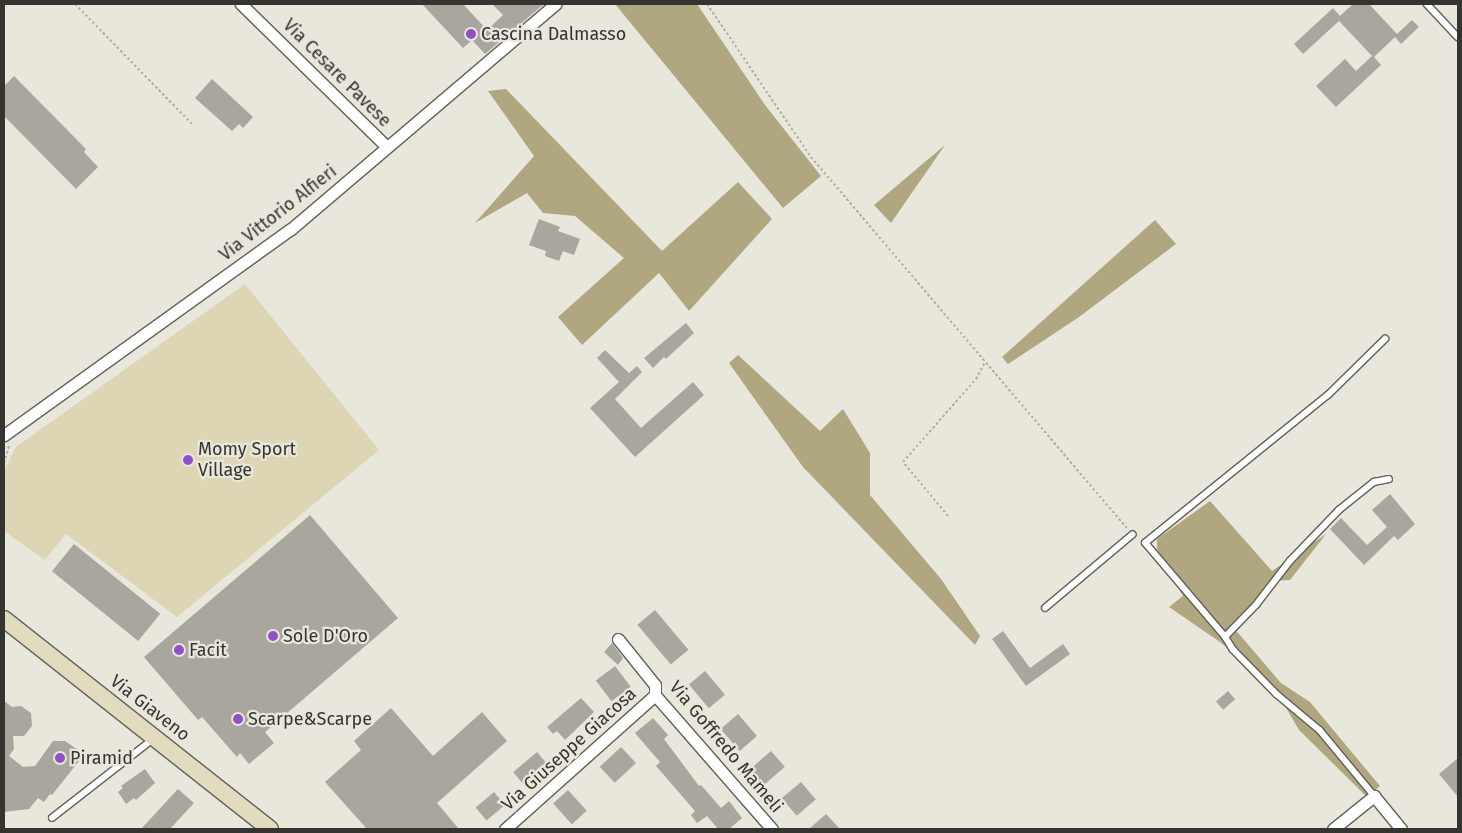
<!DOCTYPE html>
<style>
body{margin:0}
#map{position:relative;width:1462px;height:833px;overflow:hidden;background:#e9e6dc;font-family:"Fira Sans",sans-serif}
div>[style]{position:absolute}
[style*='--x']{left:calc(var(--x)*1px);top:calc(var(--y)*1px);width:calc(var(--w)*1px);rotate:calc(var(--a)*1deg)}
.green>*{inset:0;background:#ddd5b4}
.forest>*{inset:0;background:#b0a680}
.building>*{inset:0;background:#a9a79d;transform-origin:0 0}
.path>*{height:2px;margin-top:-1px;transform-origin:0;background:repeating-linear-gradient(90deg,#b1aea6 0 2.5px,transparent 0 5px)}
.roads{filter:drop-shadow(1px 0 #626058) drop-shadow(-1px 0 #626058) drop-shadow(0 1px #626058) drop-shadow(0 -1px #626058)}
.lane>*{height:5.5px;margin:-2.75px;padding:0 2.75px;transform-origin:2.75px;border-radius:2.75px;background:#fff}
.street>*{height:11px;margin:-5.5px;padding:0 5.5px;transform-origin:5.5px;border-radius:5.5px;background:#fff}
.secondary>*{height:16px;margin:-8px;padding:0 8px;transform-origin:8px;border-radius:8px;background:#e2dbbd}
.dots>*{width:14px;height:14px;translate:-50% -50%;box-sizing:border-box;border:2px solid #e9e6dc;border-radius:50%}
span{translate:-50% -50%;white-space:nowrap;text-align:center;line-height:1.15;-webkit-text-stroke:4.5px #e9e6dc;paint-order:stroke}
.poi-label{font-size:18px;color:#353430}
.left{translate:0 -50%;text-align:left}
.street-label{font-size:18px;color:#353430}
.frame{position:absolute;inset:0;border:5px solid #353430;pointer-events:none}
</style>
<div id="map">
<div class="green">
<i style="clip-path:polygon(245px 284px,379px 450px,177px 617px,66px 534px,45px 560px,4px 531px,4px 471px,16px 447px)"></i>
</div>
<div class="forest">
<i style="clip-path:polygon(615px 4px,697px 4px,765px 105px,821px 176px,783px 208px)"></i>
<i style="clip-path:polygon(506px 89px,662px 251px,738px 182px,772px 219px,689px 311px,659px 273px,582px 345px,558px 317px,624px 258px,575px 216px,543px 213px,527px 193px,475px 223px,534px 156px,488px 91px)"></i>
<i style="clip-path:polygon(945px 145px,891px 223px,874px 205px)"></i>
<i style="clip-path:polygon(1155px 220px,1176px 244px,1079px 317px,1008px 364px,1002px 357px)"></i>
<i style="clip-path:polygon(738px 355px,820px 431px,843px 409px,870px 453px,870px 495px,941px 579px,980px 636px,975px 645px,803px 467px,729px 363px)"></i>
<i style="clip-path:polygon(1210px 501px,1272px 571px,1326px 534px,1290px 580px,1271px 581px,1233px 627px,1281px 683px,1310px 702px,1380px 786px,1367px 797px,1299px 730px,1272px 684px,1220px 642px,1169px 607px,1183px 596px,1157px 549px,1157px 539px)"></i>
</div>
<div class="building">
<i style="clip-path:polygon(422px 4px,463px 4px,487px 30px,503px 15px,492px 4px,544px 4px,485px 54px,472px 40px,463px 48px)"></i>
<i style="clip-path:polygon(1353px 4px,1369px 4px,1397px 34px,1412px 20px,1419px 27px,1401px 44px,1395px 37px,1374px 57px,1381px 65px,1336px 107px,1316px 86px,1345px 59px,1356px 71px,1372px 56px,1339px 21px,1303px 54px,1294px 44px,1333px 8px,1340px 16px)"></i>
<i style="clip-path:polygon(14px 76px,86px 149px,84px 152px,98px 167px,76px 189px,4px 116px,4px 86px)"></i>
<i style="clip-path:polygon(212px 79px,253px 117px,243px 128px,239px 124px,232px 131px,195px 98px)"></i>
<i style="clip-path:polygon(539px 219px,560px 227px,558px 231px,580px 239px,574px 255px,563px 251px,559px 261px,545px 256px,546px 251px,529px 245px)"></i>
<i style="clip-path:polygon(686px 323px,694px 333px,666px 359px,664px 357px,653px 368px,644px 358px)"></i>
<i style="clip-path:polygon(605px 350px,629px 373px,637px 366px,642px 372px,615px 399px,641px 428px,693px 382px,704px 395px,635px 457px,590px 408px,619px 382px,597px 358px)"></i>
<i style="clip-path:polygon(1390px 494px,1415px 524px,1398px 540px,1394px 536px,1364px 565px,1330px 529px,1341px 518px,1367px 545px,1387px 527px,1372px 510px)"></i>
<i style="clip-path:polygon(310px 515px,398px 618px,265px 732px,274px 743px,249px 764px,240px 753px,237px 757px,202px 717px,198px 720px,144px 657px)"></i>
<i style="left:74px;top:544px;width:111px;height:35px;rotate:39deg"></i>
<i style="left:655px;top:610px;width:52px;height:23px;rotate:50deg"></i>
<i style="clip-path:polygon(1003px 631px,1030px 668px,1063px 644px,1070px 654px,1026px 686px,992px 639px)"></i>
<i style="clip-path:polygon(612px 643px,623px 658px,618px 665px,604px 652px)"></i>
<i style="left:615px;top:666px;width:26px;height:24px;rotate:53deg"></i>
<i style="left:705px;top:671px;width:31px;height:21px;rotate:50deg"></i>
<i style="left:1228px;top:691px;width:11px;height:16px;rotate:49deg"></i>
<i style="clip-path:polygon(581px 698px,594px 712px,565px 740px,557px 731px,553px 734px,547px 727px)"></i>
<i style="clip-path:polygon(4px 701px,12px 707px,21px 706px,31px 713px,32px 726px,24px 736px,13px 736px,14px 749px,9px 756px,23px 767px,35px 766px,53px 741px,65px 741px,78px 750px,79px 761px,52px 795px,50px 794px,44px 802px,38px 798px,29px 809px,4px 812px)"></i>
<i style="clip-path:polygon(391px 708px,433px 756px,482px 712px,507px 741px,437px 803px,459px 829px,367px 829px,325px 782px,361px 750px,354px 741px)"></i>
<i style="left:738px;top:714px;width:29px;height:23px;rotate:49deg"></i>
<i style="clip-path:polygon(653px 718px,668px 735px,664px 739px,699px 786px,701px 785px,721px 808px,729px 801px,742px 818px,729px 829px,718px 829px,707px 816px,697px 823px,691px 815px,695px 811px,656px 766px,660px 762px,635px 733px)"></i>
<i style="left:621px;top:747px;width:22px;height:29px;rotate:47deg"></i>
<i style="left:771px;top:751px;width:21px;height:30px;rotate:49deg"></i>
<i style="left:537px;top:752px;width:16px;height:31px;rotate:50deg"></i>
<i style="clip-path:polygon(1458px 758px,1458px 797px,1439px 774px)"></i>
<i style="clip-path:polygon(145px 769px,155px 783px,136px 800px,134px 798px,126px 804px,118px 792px,123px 788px,121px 786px)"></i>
<i style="left:801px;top:782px;width:23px;height:25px;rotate:50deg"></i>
<i style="clip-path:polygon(178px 789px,194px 803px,170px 829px,141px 829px)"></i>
<i style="left:568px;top:790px;width:28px;height:20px;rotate:48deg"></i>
<i style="left:494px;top:792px;width:17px;height:24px;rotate:50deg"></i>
<i style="clip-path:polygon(826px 814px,840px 829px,809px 829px)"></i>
</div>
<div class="path">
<i style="--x:75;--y:4;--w:168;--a:45.7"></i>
<i style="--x:707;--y:4;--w:185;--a:55.8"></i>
<i style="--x:811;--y:157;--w:487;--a:49.6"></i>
<i style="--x:4;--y:463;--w:18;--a:-74"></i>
<i style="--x:948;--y:516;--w:70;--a:-129.8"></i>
<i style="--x:903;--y:462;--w:111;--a:-48.7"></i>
<i style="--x:976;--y:379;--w:19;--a:-62"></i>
</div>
<div class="roads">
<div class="lane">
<i style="--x:1427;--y:4;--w:45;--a:46.8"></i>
<i style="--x:1045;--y:608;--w:114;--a:-40"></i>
<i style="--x:1225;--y:637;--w:45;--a:-45.9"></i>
<i style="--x:1256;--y:605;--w:56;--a:-52.3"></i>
<i style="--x:1290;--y:561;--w:71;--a:-46.1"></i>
<i style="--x:1339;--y:510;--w:45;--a:-38.7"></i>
<i style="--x:1374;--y:482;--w:15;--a:-11"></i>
<i style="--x:1374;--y:796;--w:85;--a:-129.7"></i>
<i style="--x:1320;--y:731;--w:56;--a:-140.1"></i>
<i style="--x:1277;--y:695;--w:63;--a:-134.4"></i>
<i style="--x:1233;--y:650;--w:15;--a:-122"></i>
<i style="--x:1225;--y:637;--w:123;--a:-130.4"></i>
<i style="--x:1145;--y:543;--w:235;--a:-39"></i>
<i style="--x:1328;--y:395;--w:80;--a:-44.5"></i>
<i style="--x:52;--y:818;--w:128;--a:-38"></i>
</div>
<div class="street">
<i style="--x:241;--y:4;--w:204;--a:44.4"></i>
<i style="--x:4;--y:435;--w:353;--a:-35.7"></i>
<i style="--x:291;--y:229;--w:347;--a:-40.4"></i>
<i style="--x:618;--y:639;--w:59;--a:51.2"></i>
<i style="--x:655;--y:685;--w:10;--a:90"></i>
<i style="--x:655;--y:695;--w:178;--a:48.9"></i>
<i style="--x:505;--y:829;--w:201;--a:-41.8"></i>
<i style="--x:1333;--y:829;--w:53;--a:-38.8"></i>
<i style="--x:1374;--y:796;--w:43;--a:50.7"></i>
</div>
<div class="secondary">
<i style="--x:4;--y:619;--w:339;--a:38.3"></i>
</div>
</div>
<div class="dots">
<i style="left:471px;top:34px;background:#9051c7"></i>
<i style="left:188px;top:460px;background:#9051c7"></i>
<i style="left:273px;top:636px;background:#9051c7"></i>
<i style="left:179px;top:650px;background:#9051c7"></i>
<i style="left:238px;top:719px;background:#9051c7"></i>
<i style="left:60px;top:758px;background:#9051c7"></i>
</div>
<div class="poi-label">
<span class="left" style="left:481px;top:34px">Cascina Dalmasso</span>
<span class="left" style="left:198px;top:460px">Momy Sport<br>Village</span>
<span class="left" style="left:283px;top:636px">Sole D'Oro</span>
<span class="left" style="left:189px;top:650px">Facit</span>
<span class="left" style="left:248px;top:719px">Scarpe&amp;Scarpe</span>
<span class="left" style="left:70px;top:758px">Piramid</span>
</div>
<div class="street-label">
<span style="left:337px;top:73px;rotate:45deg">Via Cesare Pavese</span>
<span style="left:278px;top:213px;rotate:-38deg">Via Vittorio Alfieri</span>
<span style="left:150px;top:708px;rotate:38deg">Via Giaveno</span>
<span style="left:726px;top:747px;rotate:50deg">Via Goffredo Mameli</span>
<span style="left:569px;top:749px;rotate:-42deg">Via Giuseppe Giacosa</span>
</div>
<div class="frame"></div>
</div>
